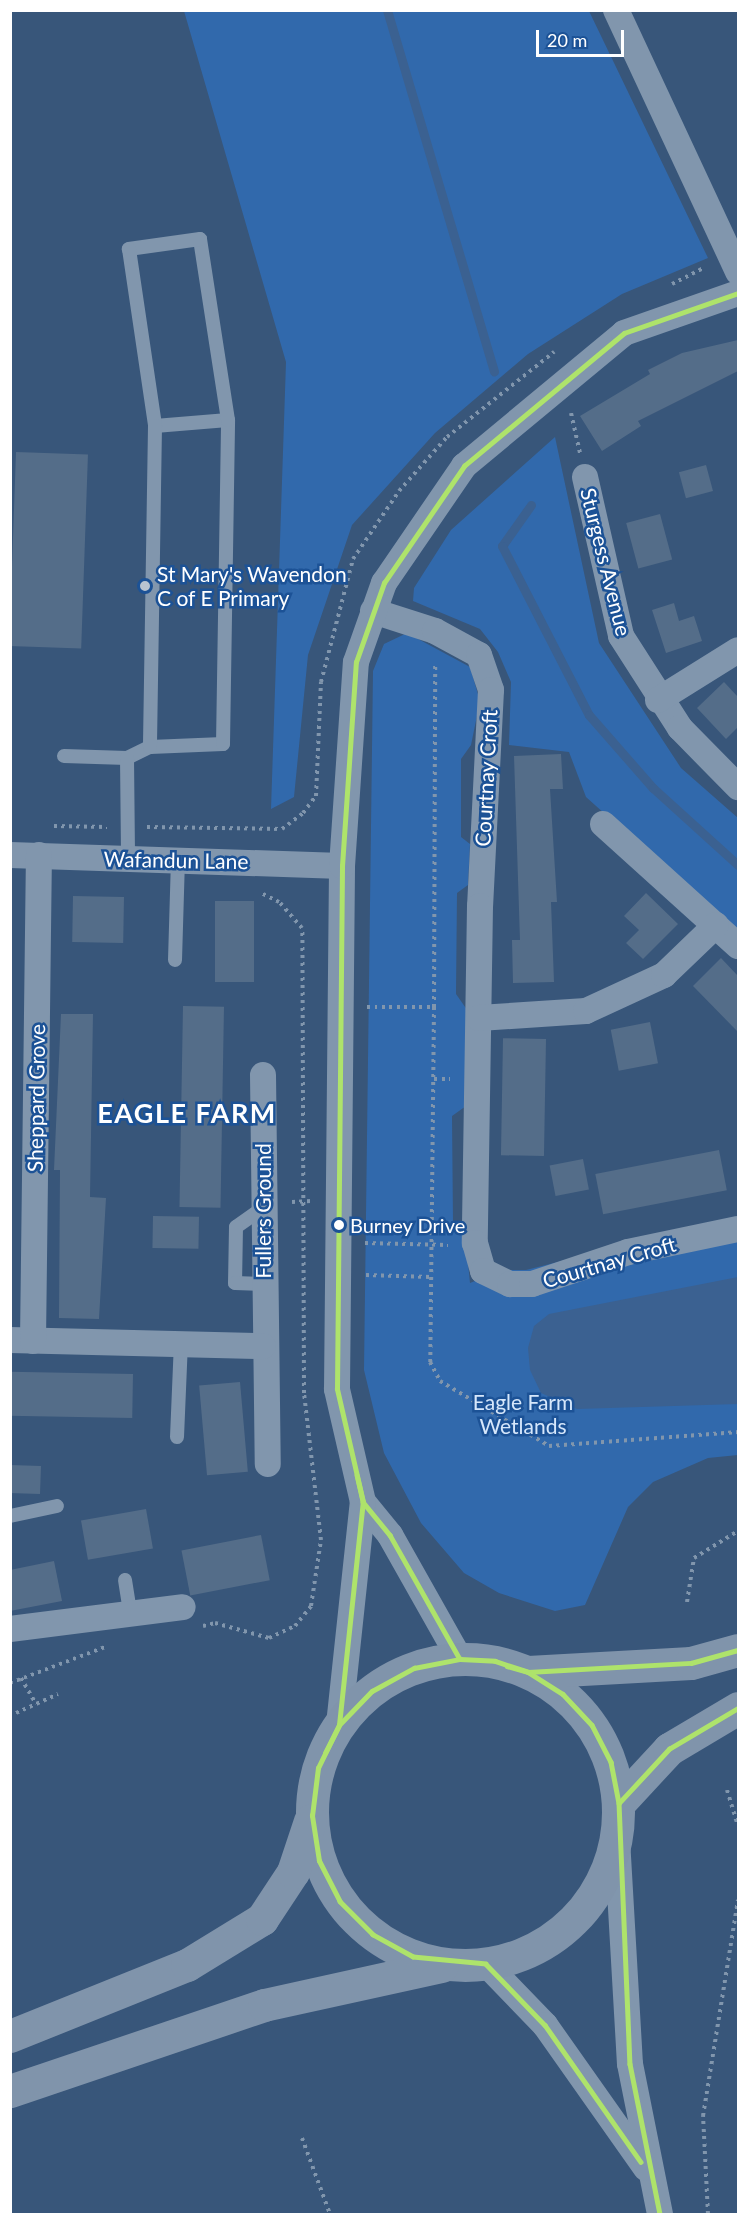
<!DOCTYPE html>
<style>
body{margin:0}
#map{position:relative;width:749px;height:2225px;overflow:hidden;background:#38567a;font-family:Lato,sans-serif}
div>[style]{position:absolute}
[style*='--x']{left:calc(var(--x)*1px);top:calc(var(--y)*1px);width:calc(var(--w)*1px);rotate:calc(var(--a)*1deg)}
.green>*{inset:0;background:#3169ac}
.water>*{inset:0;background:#3b6191}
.stream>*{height:9px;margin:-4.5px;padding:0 4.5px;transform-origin:4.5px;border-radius:4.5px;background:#3b6191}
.building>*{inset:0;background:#546d89;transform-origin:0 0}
.path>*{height:4px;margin-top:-2px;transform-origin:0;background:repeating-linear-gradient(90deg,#8196ad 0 3px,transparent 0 7.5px)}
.lane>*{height:14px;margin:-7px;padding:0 7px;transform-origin:7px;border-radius:7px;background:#8196ad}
.street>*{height:26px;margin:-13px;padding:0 13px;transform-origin:13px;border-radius:13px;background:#8196ad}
.highway>*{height:33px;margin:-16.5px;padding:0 16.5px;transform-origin:16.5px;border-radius:16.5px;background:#8094ab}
.highway>.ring{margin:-16.5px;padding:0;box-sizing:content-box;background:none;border:33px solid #8094ab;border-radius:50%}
.bus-1>*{height:4.5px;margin:-2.25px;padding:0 2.25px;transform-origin:2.25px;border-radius:2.25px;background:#aee36b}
.dots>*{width:16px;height:16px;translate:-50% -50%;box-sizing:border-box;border:3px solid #1c5296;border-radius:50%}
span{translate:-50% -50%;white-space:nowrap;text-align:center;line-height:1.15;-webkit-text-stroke:5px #1c5296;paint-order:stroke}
.bus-label{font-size:20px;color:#fff}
.left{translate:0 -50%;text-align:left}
.street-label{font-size:21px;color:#fff}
.poi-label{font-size:21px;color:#fff}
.park-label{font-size:21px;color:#d6e7fb}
.district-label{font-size:27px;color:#fff;font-weight:700;letter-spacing:1.5px}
.frame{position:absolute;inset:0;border:12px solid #fff;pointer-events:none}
.scale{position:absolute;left:536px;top:30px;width:88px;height:27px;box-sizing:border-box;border:3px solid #fff;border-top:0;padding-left:8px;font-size:18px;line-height:21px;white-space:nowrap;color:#fff;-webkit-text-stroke:4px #1c5296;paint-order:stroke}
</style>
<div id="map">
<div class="green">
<i style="clip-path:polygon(184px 11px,589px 11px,708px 258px,622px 294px,528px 354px,435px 433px,352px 525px,308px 655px,294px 797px,271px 809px,286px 362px)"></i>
<i style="clip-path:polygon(555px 437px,599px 643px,681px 768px,738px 818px,738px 933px,586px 797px,569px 752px,509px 745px,511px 682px,498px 652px,480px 629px,413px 601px,414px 588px,451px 530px)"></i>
<i style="clip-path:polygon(407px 633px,470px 667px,480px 701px,471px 745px,461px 759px,461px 837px,470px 844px,468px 885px,457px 893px,456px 994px,470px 1014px,466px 1106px,452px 1116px,453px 1223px,465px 1233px,470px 1283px,503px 1270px,526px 1270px,738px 1217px,738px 1455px,708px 1458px,653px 1482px,628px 1507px,585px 1605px,555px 1611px,499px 1593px,464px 1573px,421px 1523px,384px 1453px,364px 1370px,373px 671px,384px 644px)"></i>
</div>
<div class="water">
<i style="clip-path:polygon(738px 1277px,738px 1404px,577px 1409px,541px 1393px,530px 1370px,528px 1348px,534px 1326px,549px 1314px)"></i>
</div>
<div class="stream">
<i style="--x:387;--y:10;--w:377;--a:73.5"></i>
<i style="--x:531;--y:505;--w:50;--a:125.3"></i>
<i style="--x:502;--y:546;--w:190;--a:62.8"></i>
<i style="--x:589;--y:715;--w:97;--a:48.8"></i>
<i style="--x:653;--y:788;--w:115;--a:42.2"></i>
</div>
<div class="building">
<i style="clip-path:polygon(738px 340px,738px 371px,638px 421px,641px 426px,602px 451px,580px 416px,650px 374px,648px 370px,682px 353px)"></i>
<i style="left:16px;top:452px;width:72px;height:194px;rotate:2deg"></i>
<i style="left:706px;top:465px;width:27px;height:28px;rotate:75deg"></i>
<i style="left:660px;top:514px;width:47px;height:35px;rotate:75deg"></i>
<i style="clip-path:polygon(674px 603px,679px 621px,694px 616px,702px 641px,666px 653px,652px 610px)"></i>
<i style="clip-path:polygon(724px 682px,738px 697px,738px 727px,726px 739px,697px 708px)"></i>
<i style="clip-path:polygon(561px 754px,563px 789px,550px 789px,557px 902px,551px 902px,554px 982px,513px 983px,512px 940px,520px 940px,514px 756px)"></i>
<i style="clip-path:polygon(646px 893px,678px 924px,643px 959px,626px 943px,639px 930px,624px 916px)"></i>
<i style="left:73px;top:896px;width:51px;height:46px;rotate:1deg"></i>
<i style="left:215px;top:901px;width:39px;height:81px"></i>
<i style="clip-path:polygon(721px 958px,738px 976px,738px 1032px,693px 986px)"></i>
<i style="left:183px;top:1006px;width:41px;height:201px;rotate:1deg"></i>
<i style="clip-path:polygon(61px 1014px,93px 1014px,90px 1197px,106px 1198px,99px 1319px,59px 1318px,60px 1170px,54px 1170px)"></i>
<i style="left:650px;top:1022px;width:42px;height:40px;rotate:79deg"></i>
<i style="left:546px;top:1039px;width:117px;height:43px;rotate:91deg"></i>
<i style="left:719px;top:1150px;width:41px;height:126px;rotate:79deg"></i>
<i style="left:583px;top:1159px;width:31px;height:34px;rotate:79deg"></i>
<i style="left:153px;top:1216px;width:46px;height:32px;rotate:1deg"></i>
<i style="left:133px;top:1374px;width:44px;height:123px;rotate:91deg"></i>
<i style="left:240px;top:1382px;width:90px;height:41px;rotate:85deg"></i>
<i style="left:10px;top:1465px;width:31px;height:28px;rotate:2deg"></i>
<i style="left:146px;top:1509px;width:40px;height:66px;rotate:80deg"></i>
<i style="left:261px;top:1535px;width:46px;height:81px;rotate:79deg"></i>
<i style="clip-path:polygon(54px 1561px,62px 1601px,10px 1611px,10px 1570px)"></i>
</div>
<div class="path">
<i style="--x:672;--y:284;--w:37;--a:-27"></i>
<i style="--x:571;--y:413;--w:41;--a:77.3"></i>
<i style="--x:54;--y:826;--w:53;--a:1.1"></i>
<i style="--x:147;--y:827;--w:135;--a:0.8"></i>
<i style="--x:282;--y:829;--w:26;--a:-37"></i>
<i style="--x:303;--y:813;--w:21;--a:-53"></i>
<i style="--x:316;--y:796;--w:114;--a:-87.5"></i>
<i style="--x:321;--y:682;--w:127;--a:-75.4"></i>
<i style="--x:353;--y:559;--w:82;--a:-55.9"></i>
<i style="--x:399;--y:491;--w:72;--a:-48.4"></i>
<i style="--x:447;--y:437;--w:137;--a:-38.5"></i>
<i style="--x:367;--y:1007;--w:67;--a:0"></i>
<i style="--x:434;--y:1007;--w:355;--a:90.6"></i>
<i style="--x:430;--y:1362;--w:21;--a:62"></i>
<i style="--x:440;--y:1381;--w:127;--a:30.8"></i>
<i style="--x:549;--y:1446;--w:190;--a:-4.2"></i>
<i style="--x:434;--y:1007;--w:344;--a:-89.8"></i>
<i style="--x:434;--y:1079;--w:16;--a:0"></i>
<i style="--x:292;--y:1202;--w:19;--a:-3"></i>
<i style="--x:365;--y:1243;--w:83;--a:1.4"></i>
<i style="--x:366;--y:1275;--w:65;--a:1.8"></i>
<i style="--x:687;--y:1602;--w:45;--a:-81"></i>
<i style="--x:694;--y:1558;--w:52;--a:-31.5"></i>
<i style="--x:203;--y:1626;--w:12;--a:-14"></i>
<i style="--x:215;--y:1623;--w:56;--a:15.5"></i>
<i style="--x:269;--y:1638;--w:29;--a:-25"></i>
<i style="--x:295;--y:1626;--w:26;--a:-51"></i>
<i style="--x:311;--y:1606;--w:67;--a:-81.4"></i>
<i style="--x:321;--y:1540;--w:148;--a:-96.6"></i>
<i style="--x:304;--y:1393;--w:465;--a:-90.2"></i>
<i style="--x:302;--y:928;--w:35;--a:-131"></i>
<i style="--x:279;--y:902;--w:20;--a:-153"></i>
<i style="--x:21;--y:1678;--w:30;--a:60"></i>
<i style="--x:10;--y:1683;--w:102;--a:-20.8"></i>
<i style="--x:16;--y:1713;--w:46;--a:-24.3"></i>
<i style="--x:727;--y:1790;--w:37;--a:73"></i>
<i style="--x:302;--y:2138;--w:81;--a:69.8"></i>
<i style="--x:708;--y:2214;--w:98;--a:-92.9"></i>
<i style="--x:703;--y:2116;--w:219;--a:-80.8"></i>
</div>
<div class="lane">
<i style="--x:155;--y:426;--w:73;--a:-4.7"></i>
<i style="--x:64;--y:756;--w:63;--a:1.8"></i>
<i style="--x:127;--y:758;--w:25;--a:-26"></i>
<i style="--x:150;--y:747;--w:73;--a:-2.4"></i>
<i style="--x:223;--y:744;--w:324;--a:-89.1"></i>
<i style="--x:228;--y:420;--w:183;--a:-98.8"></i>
<i style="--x:200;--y:239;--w:72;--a:172"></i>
<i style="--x:129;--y:249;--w:179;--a:81.6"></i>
<i style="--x:155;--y:426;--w:321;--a:90.9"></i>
<i style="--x:127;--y:758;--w:102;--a:89.4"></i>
<i style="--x:175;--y:960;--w:99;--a:-88.3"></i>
<i style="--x:263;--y:1208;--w:33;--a:145"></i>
<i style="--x:236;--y:1227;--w:56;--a:91"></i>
<i style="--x:235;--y:1283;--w:28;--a:2"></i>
<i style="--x:177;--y:1437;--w:97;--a:-87.6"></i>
<i style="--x:10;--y:1516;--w:48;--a:-12"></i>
<i style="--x:125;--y:1580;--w:32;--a:81"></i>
</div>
<div class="street">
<i style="--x:616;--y:10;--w:289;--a:65"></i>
<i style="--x:585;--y:477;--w:163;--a:77.2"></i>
<i style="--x:621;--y:636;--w:109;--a:57.3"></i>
<i style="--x:680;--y:728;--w:83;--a:45.5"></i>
<i style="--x:373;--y:611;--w:65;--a:17.9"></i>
<i style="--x:435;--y:631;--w:50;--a:28.6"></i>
<i style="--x:479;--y:655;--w:37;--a:71"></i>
<i style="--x:491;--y:690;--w:216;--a:92.9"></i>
<i style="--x:480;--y:906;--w:337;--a:90.9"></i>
<i style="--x:475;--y:1243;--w:29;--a:74"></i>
<i style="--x:483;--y:1271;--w:30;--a:26"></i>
<i style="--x:510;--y:1284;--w:22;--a:0"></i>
<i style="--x:532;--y:1284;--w:101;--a:-18.4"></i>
<i style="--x:628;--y:1252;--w:112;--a:-11.8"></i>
<i style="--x:658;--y:700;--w:94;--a:-32"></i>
<i style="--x:603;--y:824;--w:182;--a:42.1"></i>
<i style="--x:10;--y:855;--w:332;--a:1.9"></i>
<i style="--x:479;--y:1018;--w:107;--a:-3.7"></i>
<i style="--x:586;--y:1011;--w:86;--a:-24.8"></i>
<i style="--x:664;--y:975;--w:72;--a:-43.9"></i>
<i style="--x:263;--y:1075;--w:389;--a:89.3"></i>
<i style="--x:10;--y:1340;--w:253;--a:1.4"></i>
<i style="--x:33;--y:1341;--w:486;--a:-89.3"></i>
<i style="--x:363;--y:1502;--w:43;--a:50.7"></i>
<i style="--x:390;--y:1535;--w:142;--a:60.6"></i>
<i style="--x:10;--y:1629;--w:174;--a:-7.2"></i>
<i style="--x:339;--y:1725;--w:224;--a:-83.9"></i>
<i style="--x:363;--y:1502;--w:116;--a:-103"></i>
<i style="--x:337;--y:1389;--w:523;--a:-89.45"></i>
<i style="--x:342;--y:866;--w:204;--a:-86.1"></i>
<i style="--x:356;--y:662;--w:84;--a:-70.5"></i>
<i style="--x:384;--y:583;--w:142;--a:-55.6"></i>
<i style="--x:464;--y:466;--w:208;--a:-39.7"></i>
<i style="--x:624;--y:333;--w:121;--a:-19.3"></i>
<i style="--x:617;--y:1839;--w:225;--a:86.7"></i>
<i style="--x:630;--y:2064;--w:153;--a:78.7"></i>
<i style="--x:486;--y:1964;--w:85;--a:46"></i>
<i style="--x:545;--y:2025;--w:175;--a:54.8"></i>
</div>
<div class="highway">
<i class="ring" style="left:312px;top:1659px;width:273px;height:273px"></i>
<i style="--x:528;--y:1672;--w:163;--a:-3.2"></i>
<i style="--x:691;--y:1663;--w:49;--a:-15.5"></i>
<i style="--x:619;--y:1803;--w:74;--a:-47.2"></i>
<i style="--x:669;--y:1749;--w:80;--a:-30.7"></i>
<i style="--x:10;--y:2036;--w:191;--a:-21.9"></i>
<i style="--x:187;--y:1965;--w:88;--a:-31.5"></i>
<i style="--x:262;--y:1919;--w:56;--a:-56.6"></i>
<i style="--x:293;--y:1872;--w:54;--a:-71.6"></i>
<i style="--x:10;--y:2091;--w:268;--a:-18.7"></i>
<i style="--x:264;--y:2005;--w:182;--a:-12.4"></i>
</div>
<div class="bus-1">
<i style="--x:357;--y:1475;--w:28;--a:77"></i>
<i style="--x:363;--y:1502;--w:43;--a:50.7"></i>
<i style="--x:390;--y:1535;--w:142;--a:60.6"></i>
<i style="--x:507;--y:1666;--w:22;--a:16"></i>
<i style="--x:528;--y:1672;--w:163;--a:-3.2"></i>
<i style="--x:691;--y:1663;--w:49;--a:-15.5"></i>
<i style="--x:325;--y:1753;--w:31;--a:-63"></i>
<i style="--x:339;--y:1725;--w:47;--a:-45.9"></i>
<i style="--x:372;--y:1691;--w:48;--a:-28.7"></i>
<i style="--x:414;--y:1668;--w:47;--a:-11.1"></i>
<i style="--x:460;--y:1659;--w:35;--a:3"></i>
<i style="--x:495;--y:1661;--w:35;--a:18"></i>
<i style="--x:528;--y:1672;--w:41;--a:32.2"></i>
<i style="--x:563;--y:1694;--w:42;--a:46.9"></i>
<i style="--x:592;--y:1725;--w:42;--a:62.8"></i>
<i style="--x:611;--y:1762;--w:42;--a:79"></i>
<i style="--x:619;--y:1803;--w:261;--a:87.6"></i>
<i style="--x:630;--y:2064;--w:153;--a:78.7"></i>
<i style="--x:619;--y:1803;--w:74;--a:-47.2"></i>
<i style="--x:669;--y:1749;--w:80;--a:-30.7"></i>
<i style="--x:486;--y:1964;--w:73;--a:-174.5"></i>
<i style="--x:413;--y:1957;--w:46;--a:-151.2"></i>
<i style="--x:373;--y:1935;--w:47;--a:-135"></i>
<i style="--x:340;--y:1902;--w:46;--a:-117.1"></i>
<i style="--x:319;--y:1861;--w:46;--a:-98.8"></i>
<i style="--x:312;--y:1816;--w:48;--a:-82.9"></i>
<i style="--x:318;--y:1768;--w:48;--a:-64"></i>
<i style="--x:339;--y:1725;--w:224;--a:-83.9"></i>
<i style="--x:363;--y:1502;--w:116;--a:-103"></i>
<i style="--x:337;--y:1389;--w:523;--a:-89.45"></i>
<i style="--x:342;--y:866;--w:204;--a:-86.1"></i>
<i style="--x:356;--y:662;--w:84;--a:-70.5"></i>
<i style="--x:384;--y:583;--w:142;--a:-55.6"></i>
<i style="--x:464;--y:466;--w:208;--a:-39.7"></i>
<i style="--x:624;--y:333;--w:121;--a:-19.3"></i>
<i style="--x:486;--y:1964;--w:85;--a:46"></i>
<i style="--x:545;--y:2025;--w:167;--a:55"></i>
</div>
<div class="dots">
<i style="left:145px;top:586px;background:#b9c4d0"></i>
<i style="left:339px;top:1225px;background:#fff"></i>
</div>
<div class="bus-label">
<span class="left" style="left:350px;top:1225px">Burney Drive</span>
</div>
<div class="street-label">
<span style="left:606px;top:562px;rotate:76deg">Sturgess Avenue</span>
<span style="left:486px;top:778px;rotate:-87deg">Courtnay Croft</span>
<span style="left:176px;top:860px;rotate:1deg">Wafandun Lane</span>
<span style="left:36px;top:1098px;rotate:-89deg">Sheppard Grove</span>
<span style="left:263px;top:1211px;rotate:-90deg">Fullers Ground</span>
<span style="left:609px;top:1262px;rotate:-16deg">Courtnay Croft</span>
</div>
<div class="poi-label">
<span class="left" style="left:157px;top:586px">St Mary's Wavendon<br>C of E Primary</span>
</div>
<div class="park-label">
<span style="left:523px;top:1414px">Eagle Farm<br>Wetlands</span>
</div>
<div class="district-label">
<span style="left:187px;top:1113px">EAGLE FARM</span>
</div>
<div class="frame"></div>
<div class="scale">20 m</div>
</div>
